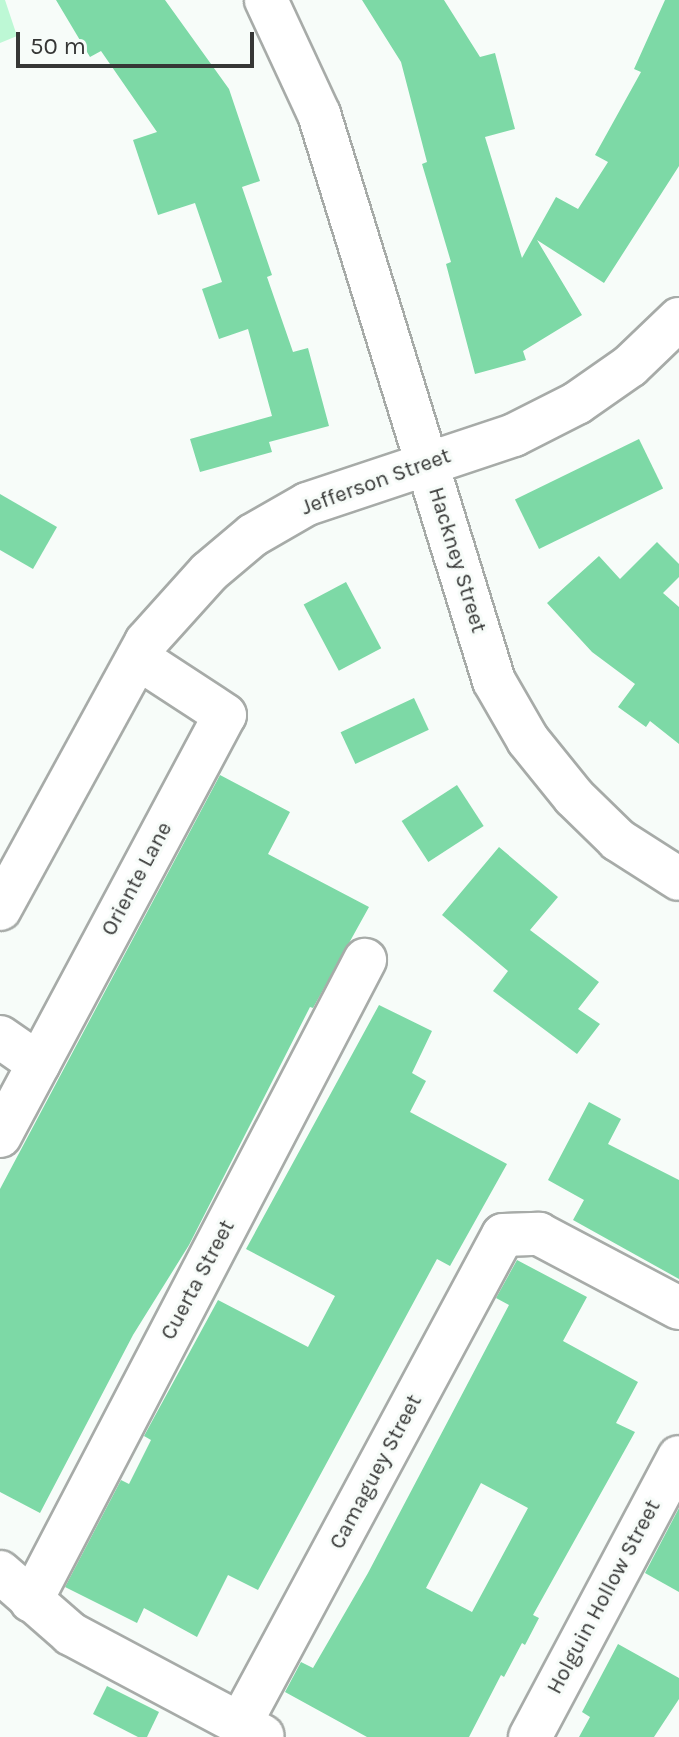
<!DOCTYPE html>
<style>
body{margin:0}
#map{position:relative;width:679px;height:1737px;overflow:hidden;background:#f7fcf9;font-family:Karla,sans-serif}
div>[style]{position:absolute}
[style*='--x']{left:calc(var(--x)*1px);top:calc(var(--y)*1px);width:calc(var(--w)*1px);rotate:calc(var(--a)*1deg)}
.green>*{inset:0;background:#bdf8d5}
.building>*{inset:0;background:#7dd9a6;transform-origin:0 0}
.roads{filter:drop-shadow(2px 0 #a7aba8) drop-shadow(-2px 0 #a7aba8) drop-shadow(0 2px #a7aba8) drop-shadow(0 -2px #a7aba8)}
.minor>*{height:42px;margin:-21px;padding:0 21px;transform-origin:21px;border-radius:21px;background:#fff}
span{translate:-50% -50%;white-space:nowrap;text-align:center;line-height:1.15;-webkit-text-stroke:6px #f7fcf9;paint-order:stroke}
.street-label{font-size:22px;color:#363736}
.scale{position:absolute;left:16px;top:32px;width:238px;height:36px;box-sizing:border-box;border:4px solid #363736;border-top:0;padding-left:10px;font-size:24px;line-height:28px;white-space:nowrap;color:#363736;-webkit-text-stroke:6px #f7fcf9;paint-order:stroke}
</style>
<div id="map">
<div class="green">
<i style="clip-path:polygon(0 0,5px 0,17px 36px,0 43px)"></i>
</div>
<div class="building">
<i style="clip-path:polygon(56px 0,165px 0,229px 89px,260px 181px,242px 187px,272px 275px,267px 277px,293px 352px,308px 348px,329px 426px,269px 442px,272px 452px,200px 472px,190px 439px,272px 416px,248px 329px,219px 339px,202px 289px,222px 282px,195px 203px,158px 215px,133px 140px,157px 132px,101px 51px,90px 57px)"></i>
<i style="clip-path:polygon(362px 0,444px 0,480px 57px,495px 53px,515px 129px,485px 137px,522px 258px,556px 197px,578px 209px,608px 162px,595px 155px,641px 72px,634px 69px,665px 0,679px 0,679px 166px,604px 283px,537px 240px,582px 315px,523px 351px,526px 360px,475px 374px,446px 264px,451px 262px,422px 164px,427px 162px,401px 62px)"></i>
<i style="left:639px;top:439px;width:55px;height:138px;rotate:64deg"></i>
<i style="clip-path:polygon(0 494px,57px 527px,33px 569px,0 550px)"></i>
<i style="clip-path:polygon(657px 542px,679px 564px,679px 577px,663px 593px,679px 607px,679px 744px,650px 721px,646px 727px,618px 707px,635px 684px,592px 652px,547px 603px,599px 556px,620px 579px)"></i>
<i style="left:346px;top:582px;width:75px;height:48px;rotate:62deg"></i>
<i style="left:414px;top:698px;width:35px;height:81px;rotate:65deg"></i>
<i style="clip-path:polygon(220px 775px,290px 812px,268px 854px,369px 907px,313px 1008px,310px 1007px,189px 1245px,133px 1335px,40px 1513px,0 1492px,0 1189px)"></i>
<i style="left:457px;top:785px;width:49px;height:66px;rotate:57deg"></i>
<i style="clip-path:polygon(499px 847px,558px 897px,530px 930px,599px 982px,578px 1009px,600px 1024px,577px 1054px,493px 991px,508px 971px,442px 915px)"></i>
<i style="clip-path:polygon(379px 1005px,432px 1031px,412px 1073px,426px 1081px,410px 1112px,507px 1164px,450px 1266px,437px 1259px,258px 1590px,228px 1575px,197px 1637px,144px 1608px,137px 1623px,65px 1587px,121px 1480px,129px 1484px,151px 1440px,144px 1436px,218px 1300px,308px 1347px,335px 1296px,246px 1249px)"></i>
<i style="clip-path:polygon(589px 1102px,621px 1119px,608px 1144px,679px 1180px,679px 1279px,573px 1220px,584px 1200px,548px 1180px)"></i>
<i style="clip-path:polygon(evenodd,517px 1260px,587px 1297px,563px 1341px,638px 1382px,616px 1423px,635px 1432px,533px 1615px,539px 1618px,525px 1645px,522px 1643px,504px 1677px,501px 1675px,469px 1737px,367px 1737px,285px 1692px,301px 1662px,313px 1668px,368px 1573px,509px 1305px,496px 1298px,517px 1260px,481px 1483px,528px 1508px,472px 1612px,426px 1588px,481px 1483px)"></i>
<i style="clip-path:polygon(679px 1508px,679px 1592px,645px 1573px)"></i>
<i style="clip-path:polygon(618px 1644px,679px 1678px,679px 1699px,654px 1737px,579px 1737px,590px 1717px,582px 1712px)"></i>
<i style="clip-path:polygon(107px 1686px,159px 1712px,147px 1737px,138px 1737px,93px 1714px)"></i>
</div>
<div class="roads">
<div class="minor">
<i style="--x:266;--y:0;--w:126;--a:65.1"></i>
<i style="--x:319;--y:114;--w:593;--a:72.85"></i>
<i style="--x:494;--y:681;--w:68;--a:60"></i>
<i style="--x:528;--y:740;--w:73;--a:51.1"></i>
<i style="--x:574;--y:797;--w:62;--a:44.3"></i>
<i style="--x:618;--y:840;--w:72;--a:32.6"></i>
<i style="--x:0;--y:909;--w:304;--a:-61.3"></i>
<i style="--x:146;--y:642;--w:94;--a:-48"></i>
<i style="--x:209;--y:572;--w:57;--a:-40.1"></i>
<i style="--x:253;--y:535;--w:62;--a:-29.9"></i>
<i style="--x:307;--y:504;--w:218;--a:-18.4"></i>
<i style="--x:514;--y:435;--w:71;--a:-26.9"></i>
<i style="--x:577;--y:403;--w:65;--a:-34.9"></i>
<i style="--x:630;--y:366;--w:68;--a:-43.8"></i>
<i style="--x:0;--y:1037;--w:47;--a:34.7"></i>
<i style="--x:0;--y:1136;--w:477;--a:-61.9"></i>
<i style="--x:225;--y:715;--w:104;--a:-146.8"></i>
<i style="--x:0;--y:1572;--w:94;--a:41.1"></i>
<i style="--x:71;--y:1634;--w:217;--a:28"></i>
<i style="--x:31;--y:1601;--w:723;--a:-62.48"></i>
<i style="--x:240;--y:1724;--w:555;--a:-61.73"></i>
<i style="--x:503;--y:1235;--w:36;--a:-2"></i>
<i style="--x:539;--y:1234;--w:158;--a:27.9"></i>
<i style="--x:530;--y:1737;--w:317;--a:-62"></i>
</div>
</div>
<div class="street-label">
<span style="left:376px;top:482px;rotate:-20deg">Jefferson Street</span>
<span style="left:457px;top:560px;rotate:73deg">Hackney Street</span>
<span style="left:137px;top:879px;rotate:-62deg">Oriente Lane</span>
<span style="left:198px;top:1280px;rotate:-62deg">Cuerta Street</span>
<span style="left:376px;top:1472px;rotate:-62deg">Camaguey Street</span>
<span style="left:604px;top:1597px;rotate:-62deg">Holguin Hollow Street</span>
</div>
<div class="scale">50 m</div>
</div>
